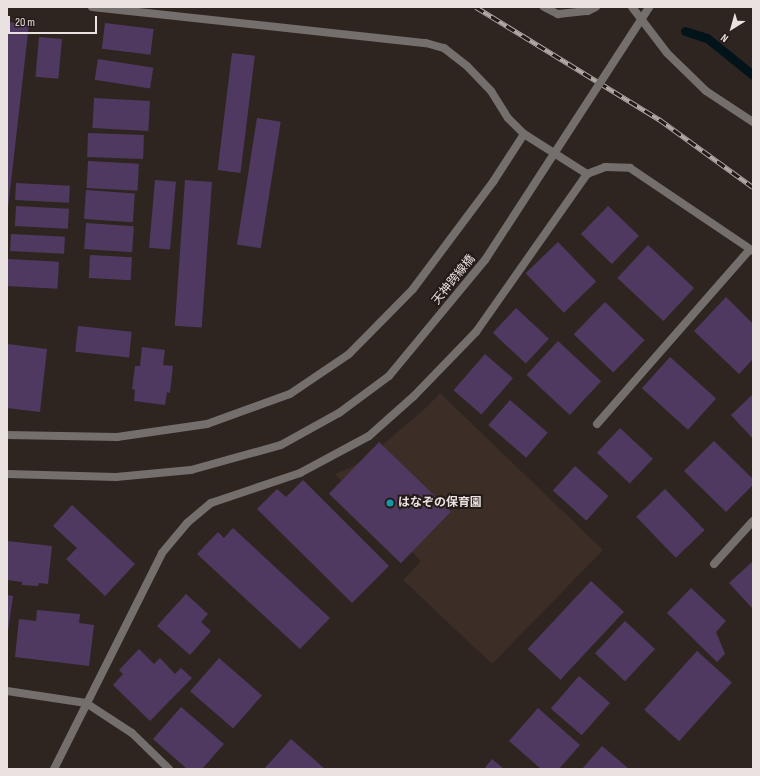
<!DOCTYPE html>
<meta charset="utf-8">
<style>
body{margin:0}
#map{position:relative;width:760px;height:776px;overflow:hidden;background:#2e2521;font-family:"Sofia Sans Condensed","Noto Sans JP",sans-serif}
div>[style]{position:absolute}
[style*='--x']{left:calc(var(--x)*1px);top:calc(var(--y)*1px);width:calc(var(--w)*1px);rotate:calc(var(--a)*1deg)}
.built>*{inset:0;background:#3c2d26}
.stream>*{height:9px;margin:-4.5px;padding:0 4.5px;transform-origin:4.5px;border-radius:4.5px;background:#021419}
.building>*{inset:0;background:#4f3960;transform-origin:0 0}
.minor>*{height:8px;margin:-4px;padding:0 4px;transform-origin:4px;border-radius:4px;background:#746e6d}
.tertiary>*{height:8px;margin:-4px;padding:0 4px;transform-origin:4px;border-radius:4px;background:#746e6d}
.rail>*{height:4.5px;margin-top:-2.25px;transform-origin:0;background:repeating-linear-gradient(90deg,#241b18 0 9px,#b0a9a6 0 18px);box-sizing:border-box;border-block:1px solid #b0a9a6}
.tertiary-bridge>*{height:8px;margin:-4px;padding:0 4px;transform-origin:4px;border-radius:4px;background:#746e6d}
.dots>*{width:11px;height:11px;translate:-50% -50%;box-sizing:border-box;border:2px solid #241b18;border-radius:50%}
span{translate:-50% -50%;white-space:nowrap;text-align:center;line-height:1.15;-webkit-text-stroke:4px #241b18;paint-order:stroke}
.street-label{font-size:12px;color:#e9e2e0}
.poi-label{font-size:12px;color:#e9e2e0;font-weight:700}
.left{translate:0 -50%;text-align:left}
.frame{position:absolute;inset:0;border:8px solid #e9e2e0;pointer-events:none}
.north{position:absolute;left:712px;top:8px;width:40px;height:40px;-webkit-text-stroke:3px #241b18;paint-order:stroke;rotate:217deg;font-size:11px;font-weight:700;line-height:16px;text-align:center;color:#e9e2e0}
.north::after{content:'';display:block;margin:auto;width:14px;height:18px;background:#e9e2e0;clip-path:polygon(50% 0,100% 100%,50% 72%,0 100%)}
.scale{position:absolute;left:8px;top:16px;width:89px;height:18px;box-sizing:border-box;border:2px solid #e9e2e0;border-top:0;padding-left:5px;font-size:12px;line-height:14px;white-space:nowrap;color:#e9e2e0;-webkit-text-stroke:3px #241b18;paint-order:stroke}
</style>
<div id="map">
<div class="built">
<i style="clip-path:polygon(440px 393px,603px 550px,492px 664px,403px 580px,421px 561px,335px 474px,352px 467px,379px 448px,428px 406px)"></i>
</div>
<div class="stream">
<i style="--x:685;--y:31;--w:23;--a:18"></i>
<i style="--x:707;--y:38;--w:59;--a:38.8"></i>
</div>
<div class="building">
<i style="clip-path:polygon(7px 22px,29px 24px,8px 208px,7px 208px)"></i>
<i style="left:105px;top:23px;width:49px;height:26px;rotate:7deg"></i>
<i style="left:39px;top:37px;width:23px;height:40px;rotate:5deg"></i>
<i style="left:232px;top:53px;width:23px;height:118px;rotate:7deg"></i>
<i style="left:98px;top:59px;width:56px;height:21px;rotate:9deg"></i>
<i style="left:94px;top:98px;width:56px;height:30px;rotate:3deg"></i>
<i style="left:257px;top:118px;width:24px;height:128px;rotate:9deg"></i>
<i style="left:88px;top:133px;width:56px;height:24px;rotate:2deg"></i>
<i style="left:88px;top:161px;width:51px;height:27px;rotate:3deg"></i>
<i style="left:155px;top:180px;width:21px;height:68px;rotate:5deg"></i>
<i style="left:185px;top:180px;width:27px;height:146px;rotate:4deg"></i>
<i style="left:16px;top:183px;width:54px;height:17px;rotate:3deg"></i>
<i style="left:86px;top:190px;width:49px;height:29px;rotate:4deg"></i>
<i style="left:16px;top:206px;width:53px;height:20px;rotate:3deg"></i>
<i style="left:608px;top:206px;width:43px;height:39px;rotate:44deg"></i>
<i style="left:86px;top:223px;width:48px;height:26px;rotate:4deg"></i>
<i style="left:11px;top:234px;width:54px;height:17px;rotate:3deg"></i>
<i style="left:558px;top:242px;width:55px;height:45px;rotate:46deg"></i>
<i style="left:648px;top:245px;width:63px;height:45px;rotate:43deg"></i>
<i style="left:90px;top:255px;width:42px;height:23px;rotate:3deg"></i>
<i style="left:8px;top:259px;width:51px;height:27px;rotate:3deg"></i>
<i style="clip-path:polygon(726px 297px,753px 324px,753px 359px,739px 374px,694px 331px)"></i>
<i style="left:605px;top:302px;width:55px;height:45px;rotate:44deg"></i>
<i style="left:516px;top:308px;width:45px;height:34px;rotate:43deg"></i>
<i style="left:78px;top:326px;width:54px;height:26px;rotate:6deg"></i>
<i style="left:558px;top:341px;width:59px;height:46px;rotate:43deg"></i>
<i style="clip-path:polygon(7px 344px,47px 349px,40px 412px,7px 408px)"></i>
<i style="clip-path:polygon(142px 347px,165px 350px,163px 365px,173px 366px,170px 393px,167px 392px,165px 405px,134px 401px,135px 390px,132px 389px,135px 366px,140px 366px)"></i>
<i style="left:485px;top:354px;width:37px;height:48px;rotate:41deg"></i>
<i style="left:670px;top:357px;width:62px;height:42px;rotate:42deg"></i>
<i style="clip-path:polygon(753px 394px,753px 439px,731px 415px)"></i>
<i style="left:510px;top:400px;width:50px;height:33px;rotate:41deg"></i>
<i style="left:620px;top:428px;width:45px;height:34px;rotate:43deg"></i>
<i style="clip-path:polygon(714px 441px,753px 479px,753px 485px,726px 512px,684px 471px)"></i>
<i style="left:379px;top:442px;width:100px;height:72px;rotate:44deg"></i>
<i style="left:575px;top:466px;width:45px;height:33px;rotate:42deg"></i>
<i style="clip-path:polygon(303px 480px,389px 566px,352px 603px,257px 509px,277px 489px,286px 497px)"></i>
<i style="left:665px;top:489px;width:57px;height:40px;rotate:46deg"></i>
<i style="clip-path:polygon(72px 505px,135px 564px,105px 596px,66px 559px,77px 548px,53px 526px)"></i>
<i style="clip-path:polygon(233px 528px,330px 618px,300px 649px,197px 554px,218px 532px,224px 538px)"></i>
<i style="clip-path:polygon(7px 541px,52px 546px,48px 584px,39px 583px,38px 586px,22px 585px,22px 582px,7px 580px)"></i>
<i style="clip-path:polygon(753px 561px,753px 609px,729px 583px)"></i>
<i style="left:591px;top:581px;width:45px;height:93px;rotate:43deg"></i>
<i style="clip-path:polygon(691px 588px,726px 621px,716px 632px,725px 654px,717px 662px,667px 613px)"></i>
<i style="clip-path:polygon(186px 594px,208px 614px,201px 622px,211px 631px,190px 655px,157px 626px)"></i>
<i style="clip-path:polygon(7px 595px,13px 596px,8px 631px,7px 631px)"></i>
<i style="clip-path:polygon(37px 610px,80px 614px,79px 623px,94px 625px,89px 666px,15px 657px,19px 619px,36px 621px)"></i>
<i style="left:625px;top:621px;width:41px;height:44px;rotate:43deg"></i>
<i style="clip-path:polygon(139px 649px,154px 664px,160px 658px,175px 674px,181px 668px,192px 678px,150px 721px,113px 685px,123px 674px,119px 670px)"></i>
<i style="left:697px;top:651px;width:47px;height:79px;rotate:42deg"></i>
<i style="left:219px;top:658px;width:57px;height:44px;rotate:41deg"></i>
<i style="left:579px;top:676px;width:41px;height:43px;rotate:41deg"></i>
<i style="clip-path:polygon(181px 707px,224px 744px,202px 769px,187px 769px,153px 739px)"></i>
<i style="clip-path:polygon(538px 708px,580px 745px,559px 769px,541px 769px,509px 741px)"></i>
<i style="clip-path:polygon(291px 739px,325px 769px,264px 769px)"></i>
<i style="clip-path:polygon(602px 746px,629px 769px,582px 769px)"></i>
<i style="clip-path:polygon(492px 759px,504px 769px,484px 769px)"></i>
</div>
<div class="minor">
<i style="--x:92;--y:7;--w:336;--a:6.2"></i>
<i style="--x:426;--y:43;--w:19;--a:16"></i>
<i style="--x:444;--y:48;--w:29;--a:38"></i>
<i style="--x:467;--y:66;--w:35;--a:46"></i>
<i style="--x:491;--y:91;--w:32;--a:58"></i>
<i style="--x:508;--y:118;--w:23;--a:45"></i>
<i style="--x:524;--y:134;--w:75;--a:32.4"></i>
<i style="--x:587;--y:174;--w:19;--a:-21"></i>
<i style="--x:605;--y:167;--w:25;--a:2"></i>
<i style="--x:630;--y:168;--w:148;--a:34"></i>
<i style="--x:544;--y:7;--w:16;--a:27"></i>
<i style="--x:558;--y:14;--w:30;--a:-6"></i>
<i style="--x:588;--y:11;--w:9;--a:-27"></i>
<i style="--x:597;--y:424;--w:232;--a:-48.8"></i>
<i style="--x:7;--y:435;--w:110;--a:1"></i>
<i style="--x:117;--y:437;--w:91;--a:-8.2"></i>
<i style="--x:207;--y:424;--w:88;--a:-19.9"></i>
<i style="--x:290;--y:394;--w:71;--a:-34.1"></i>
<i style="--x:349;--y:354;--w:91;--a:-45.4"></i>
<i style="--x:413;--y:289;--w:134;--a:-53.2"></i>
<i style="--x:493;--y:182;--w:57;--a:-57.1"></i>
<i style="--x:714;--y:564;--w:58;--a:-47.8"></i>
<i style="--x:7;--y:691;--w:80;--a:8.6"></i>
<i style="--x:86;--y:703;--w:55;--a:33.1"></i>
<i style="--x:132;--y:733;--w:52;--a:44.2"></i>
<i style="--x:54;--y:769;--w:241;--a:-63.4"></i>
<i style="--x:162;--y:553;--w:39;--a:-50"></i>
<i style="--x:187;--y:523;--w:31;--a:-40"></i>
<i style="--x:211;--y:503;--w:94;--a:-18.6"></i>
<i style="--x:300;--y:473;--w:78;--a:-28.2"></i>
<i style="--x:369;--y:436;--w:59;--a:-41.6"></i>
<i style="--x:413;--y:397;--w:91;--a:-45.9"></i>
<i style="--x:476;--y:332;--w:193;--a:-54.9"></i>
</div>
<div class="tertiary">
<i style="--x:632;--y:7;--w:58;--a:52.7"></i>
<i style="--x:667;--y:53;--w:54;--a:44.3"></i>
<i style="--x:706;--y:91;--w:56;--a:33.4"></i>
<i style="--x:7;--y:474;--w:109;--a:1.6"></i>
<i style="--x:116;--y:477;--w:75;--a:-5.3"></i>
</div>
<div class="rail">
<i style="--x:476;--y:7;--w:215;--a:31.5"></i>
<i style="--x:659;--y:119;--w:116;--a:35.9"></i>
</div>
<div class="tertiary-bridge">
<i style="--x:191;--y:470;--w:93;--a:-15.5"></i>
<i style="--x:281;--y:445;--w:66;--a:-28.9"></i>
<i style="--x:339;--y:413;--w:62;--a:-36.5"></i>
<i style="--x:389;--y:376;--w:151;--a:-50.4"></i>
<i style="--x:485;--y:260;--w:302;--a:-57"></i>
</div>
<div class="dots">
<i style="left:390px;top:503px;background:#0f9aa8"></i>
</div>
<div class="street-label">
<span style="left:454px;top:280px;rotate:-51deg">天神跨線橋</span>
</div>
<div class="poi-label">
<span class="left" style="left:398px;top:503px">はなぞの保育園</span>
</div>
<div class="frame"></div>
<div class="north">N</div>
<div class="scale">20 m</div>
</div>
